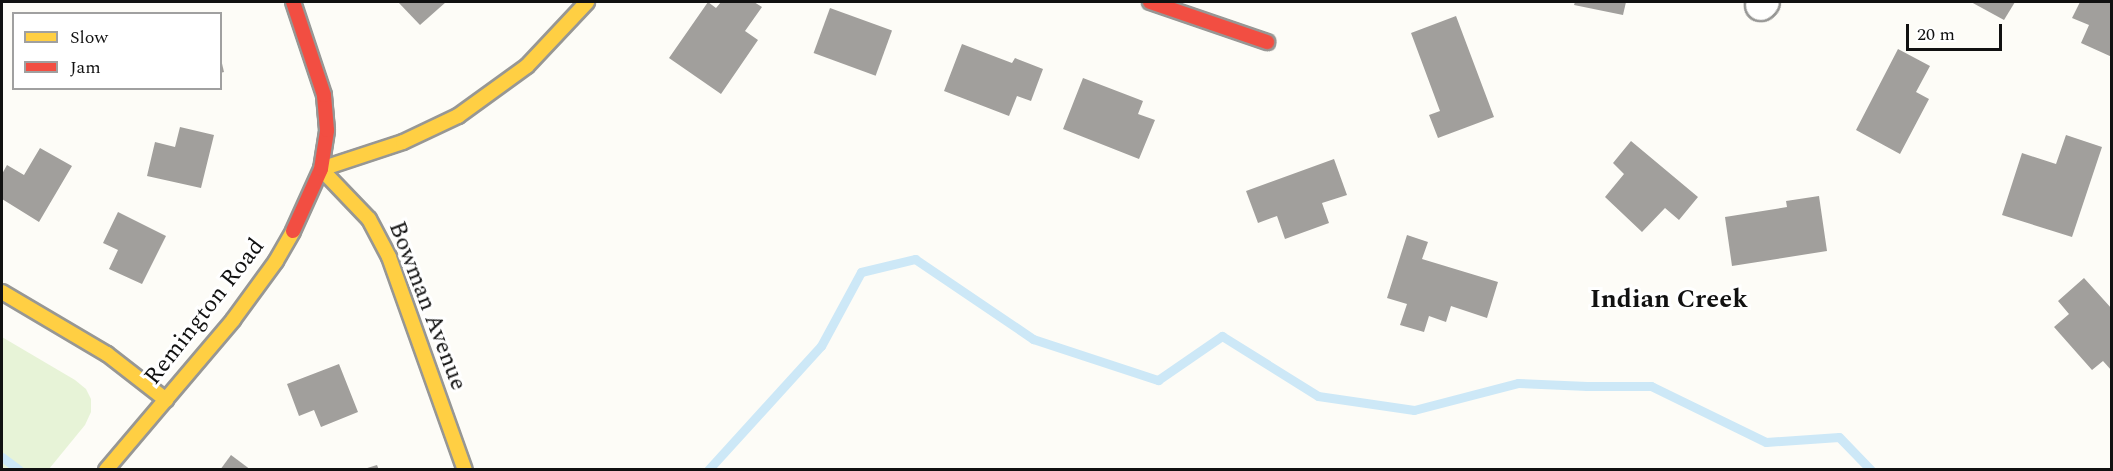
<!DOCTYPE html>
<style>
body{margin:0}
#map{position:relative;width:2113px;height:471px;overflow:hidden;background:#fdfcf7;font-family:Spectral,serif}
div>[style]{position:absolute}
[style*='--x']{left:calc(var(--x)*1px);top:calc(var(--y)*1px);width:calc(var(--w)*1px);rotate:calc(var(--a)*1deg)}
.green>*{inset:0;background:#e7f3d7}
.stream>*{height:9px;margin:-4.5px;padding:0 4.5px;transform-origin:4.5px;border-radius:4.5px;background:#cde8f7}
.building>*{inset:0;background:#a19f9c;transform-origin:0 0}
.roads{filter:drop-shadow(2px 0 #979795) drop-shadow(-2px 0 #979795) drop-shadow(0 2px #979795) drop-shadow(0 -2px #979795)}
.street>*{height:30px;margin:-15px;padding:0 15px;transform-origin:15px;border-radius:15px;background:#fffffe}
.slow>*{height:14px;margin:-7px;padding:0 7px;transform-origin:7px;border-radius:7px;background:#ffcf43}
.jam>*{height:14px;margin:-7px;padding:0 7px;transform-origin:7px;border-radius:7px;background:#f24e42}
span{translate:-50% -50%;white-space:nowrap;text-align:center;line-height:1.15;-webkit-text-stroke:6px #fff;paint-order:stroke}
.street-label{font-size:24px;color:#111}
.neighbourhood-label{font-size:26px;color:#111;font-weight:700}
.frame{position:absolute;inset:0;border:3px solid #111;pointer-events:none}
.legend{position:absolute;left:12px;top:12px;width:210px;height:78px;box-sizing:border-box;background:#fff;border:2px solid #a0a0a0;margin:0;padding:8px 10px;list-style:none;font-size:18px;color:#111}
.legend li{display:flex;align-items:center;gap:12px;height:30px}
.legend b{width:30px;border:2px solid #a0a0a0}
.scale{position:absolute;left:1906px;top:24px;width:96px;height:27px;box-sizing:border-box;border:3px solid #111;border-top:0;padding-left:8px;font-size:18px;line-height:21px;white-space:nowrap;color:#111;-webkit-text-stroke:4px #fff;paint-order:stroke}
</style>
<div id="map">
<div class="green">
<i style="clip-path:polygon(2px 337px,75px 380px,86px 389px,91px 399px,91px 412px,85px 425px,49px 469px,2px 469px)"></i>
</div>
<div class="stream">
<i style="--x:2;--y:457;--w:21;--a:37"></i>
<i style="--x:708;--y:470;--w:168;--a:-47.7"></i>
<i style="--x:821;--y:346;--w:84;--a:-61.6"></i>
<i style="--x:861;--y:272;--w:56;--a:-13.5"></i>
<i style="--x:915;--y:259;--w:143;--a:34.1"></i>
<i style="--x:1033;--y:339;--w:132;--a:18.2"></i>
<i style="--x:1158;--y:380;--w:78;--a:-34.5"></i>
<i style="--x:1222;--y:336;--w:113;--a:32"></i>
<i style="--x:1318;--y:396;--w:97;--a:8.3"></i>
<i style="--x:1414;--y:410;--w:107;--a:-14.6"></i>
<i style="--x:1518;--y:383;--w:69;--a:2.5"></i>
<i style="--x:1587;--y:386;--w:64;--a:0"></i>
<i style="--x:1651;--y:386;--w:128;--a:26"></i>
<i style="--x:1766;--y:442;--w:73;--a:-3.9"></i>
<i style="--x:1839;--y:437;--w:46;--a:45.9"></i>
</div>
<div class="building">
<i style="clip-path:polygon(398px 2px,446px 2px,420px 25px)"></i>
<i style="clip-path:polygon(708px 2px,716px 8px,721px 2px,754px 2px,762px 7px,745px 31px,758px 40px,721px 94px,669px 58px)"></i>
<i style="clip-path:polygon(1575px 2px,1626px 2px,1623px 15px,1574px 5px)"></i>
<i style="clip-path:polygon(1971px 2px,2015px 2px,2004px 20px)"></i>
<i style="clip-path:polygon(2080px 2px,2112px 2px,2112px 57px,2081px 43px,2089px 25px,2072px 18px)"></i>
<i style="left:830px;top:8px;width:66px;height:48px;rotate:20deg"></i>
<i style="clip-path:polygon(1456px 16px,1494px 117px,1438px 138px,1429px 115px,1440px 111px,1411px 33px)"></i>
<i style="clip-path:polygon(962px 44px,1012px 63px,1015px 58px,1043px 69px,1031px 101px,1017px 96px,1009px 116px,944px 91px)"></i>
<i style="clip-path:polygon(1898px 49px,1930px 66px,1916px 92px,1929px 99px,1900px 154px,1856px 130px)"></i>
<i style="clip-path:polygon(220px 55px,224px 72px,220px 73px)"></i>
<i style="clip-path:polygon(1083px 78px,1143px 101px,1138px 114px,1155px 120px,1139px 159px,1063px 129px)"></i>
<i style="clip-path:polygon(180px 127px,214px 135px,201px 188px,147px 176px,155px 142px,175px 147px)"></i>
<i style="clip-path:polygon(2066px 135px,2102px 147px,2072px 237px,2002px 215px,2022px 153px,2056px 164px)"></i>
<i style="clip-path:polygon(1631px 141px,1698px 197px,1679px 220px,1665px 208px,1642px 232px,1605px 197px,1624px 174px,1613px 163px)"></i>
<i style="clip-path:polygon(40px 148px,72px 166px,39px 222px,2px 199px,2px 174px,7px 165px,24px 175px)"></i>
<i style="clip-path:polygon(1334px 159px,1347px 195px,1322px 203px,1329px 223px,1285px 239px,1277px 216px,1258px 223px,1246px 191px)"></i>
<i style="clip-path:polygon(1819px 196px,1827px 251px,1732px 266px,1725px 217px,1787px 207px,1786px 201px)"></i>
<i style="clip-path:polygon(118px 212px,166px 236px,142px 284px,109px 269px,118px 250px,103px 243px)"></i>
<i style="clip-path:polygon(1407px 235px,1428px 242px,1422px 259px,1498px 282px,1487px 318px,1451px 306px,1446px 322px,1429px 316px,1424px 332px,1400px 325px,1407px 304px,1387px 298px)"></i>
<i style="clip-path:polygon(2084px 278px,2112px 309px,2112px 371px,2103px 361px,2092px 370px,2054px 327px,2069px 314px,2058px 301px)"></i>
<i style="clip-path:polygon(339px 364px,358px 412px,321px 427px,314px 410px,299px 416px,287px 384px)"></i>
<i style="clip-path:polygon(231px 455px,251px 470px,220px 470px)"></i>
<i style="clip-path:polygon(377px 465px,379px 470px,364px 470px,364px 469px)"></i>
</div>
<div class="roads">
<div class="street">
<i style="--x:1761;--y:5;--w:4;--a:-45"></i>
</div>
<div class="slow">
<i style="--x:321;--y:169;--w:69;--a:46.2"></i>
<i style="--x:369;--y:219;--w:43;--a:62.2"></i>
<i style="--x:389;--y:257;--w:226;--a:70.4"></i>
<i style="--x:321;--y:169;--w:86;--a:-18.2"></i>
<i style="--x:403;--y:142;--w:61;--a:-25.3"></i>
<i style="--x:458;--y:116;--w:85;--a:-35.9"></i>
<i style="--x:527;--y:66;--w:88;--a:-46.8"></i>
<i style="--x:2;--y:292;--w:122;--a:30.6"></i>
<i style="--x:107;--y:354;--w:75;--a:37.9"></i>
<i style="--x:106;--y:470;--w:197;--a:-49.7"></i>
<i style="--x:233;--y:320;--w:73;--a:-53.9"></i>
<i style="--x:276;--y:261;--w:34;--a:-60"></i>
</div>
<div class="jam">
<i style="--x:1150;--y:2;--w:124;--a:18.9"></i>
<i style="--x:293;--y:231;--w:68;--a:-65.7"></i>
<i style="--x:321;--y:169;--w:39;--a:-81"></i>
<i style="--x:327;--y:130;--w:35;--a:-95"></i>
<i style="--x:324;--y:95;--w:98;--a:-108.4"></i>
</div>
</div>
<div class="street-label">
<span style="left:427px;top:306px;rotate:69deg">Bowman Avenue</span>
<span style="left:205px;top:312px;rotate:-52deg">Remington Road</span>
</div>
<div class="neighbourhood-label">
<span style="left:1669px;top:300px">Indian Creek</span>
</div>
<div class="frame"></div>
<ul class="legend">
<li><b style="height:8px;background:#ffcf43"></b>Slow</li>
<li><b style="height:8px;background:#f24e42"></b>Jam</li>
</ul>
<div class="scale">20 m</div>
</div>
